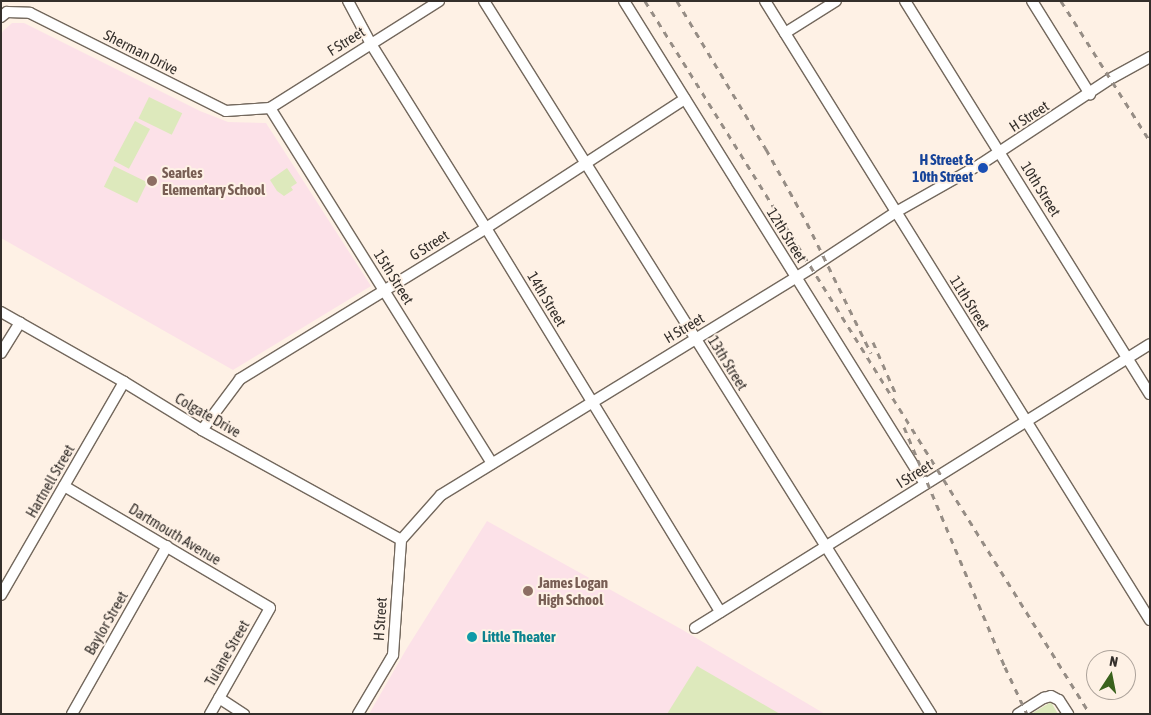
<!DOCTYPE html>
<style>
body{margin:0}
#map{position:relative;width:1151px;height:715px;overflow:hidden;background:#fef1e5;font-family:"Asap Condensed",sans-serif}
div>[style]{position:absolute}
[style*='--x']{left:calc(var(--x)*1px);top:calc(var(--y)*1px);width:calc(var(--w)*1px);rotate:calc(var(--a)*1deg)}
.education>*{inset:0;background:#fce1e8}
.green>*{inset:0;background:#dde9bc;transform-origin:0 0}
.roads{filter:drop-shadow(1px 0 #73685d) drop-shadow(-1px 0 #73685d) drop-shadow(0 1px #73685d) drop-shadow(0 -1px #73685d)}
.minor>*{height:10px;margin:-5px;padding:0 5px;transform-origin:5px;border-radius:5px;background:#fff}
.rail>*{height:3px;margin-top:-1.5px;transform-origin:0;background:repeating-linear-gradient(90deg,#968d85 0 6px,transparent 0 12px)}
.dots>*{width:14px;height:14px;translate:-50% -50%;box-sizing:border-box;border:2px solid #fef1e5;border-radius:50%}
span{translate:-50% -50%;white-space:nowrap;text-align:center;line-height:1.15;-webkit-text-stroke:4px #fef1e5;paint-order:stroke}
.street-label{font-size:15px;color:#342f2b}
.transit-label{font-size:15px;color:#164399;font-weight:700}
.right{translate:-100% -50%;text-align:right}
.education-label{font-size:15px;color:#785e54;font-weight:700}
.left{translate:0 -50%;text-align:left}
.culture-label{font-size:15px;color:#0d838f;font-weight:700}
.frame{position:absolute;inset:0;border:2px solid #342f2b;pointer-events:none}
.north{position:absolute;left:1086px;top:650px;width:50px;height:50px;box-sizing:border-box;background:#fef1e5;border:1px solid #ada39b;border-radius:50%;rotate:11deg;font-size:14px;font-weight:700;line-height:20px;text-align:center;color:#342f2b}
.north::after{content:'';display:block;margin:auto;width:18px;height:22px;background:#3a621d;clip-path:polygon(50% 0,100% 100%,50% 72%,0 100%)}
</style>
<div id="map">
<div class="education">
<i style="clip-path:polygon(12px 23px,24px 23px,200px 111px,228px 122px,266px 123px,371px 286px,233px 370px,1px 238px,1px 35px,3px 31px)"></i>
<i style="clip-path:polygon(487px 521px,681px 629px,825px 714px,369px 714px,407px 648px)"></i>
</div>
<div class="green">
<i style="left:149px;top:97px;width:37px;height:24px;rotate:26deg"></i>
<i style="left:135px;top:121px;width:17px;height:45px;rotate:28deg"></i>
<i style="left:114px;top:166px;width:37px;height:23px;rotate:26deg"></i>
<i style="clip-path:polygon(287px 168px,297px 183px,291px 187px,293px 190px,284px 196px,277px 191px,270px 180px)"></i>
<i style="clip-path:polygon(697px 666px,780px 714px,667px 714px)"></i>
<i style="clip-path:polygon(1051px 702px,1058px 714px,1031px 714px)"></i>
</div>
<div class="roads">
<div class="minor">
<i style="--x:348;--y:1;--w:49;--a:61.9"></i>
<i style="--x:371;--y:44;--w:217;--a:58"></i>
<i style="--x:486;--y:228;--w:450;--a:58.6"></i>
<i style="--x:484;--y:1;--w:842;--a:57.92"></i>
<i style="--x:624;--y:1;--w:569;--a:58.07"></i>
<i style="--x:765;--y:1;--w:729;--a:58.12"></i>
<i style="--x:905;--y:1;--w:463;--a:58.1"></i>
<i style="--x:1032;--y:1;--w:110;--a:58.1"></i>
<i style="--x:1;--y:17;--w:8;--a:-40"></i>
<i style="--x:7;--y:12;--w:23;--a:2"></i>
<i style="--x:30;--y:13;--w:219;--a:26.6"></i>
<i style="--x:226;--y:111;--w:44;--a:-3.9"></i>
<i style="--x:270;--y:108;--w:200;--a:-32.3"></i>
<i style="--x:785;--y:33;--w:60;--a:-32.1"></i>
<i style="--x:270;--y:108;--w:419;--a:58"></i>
<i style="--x:1;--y:312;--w:142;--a:29.6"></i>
<i style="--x:124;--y:382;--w:92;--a:31.6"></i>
<i style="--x:202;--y:430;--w:227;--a:28.9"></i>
<i style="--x:1;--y:353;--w:36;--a:-58"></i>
<i style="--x:202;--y:430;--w:64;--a:-53.3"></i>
<i style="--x:240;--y:379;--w:289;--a:-31.5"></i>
<i style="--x:486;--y:228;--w:237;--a:-33"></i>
<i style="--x:64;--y:486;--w:239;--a:30.6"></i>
<i style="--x:270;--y:608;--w:122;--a:119.5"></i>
<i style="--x:1;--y:595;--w:246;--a:-60"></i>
<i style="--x:695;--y:628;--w:536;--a:-31.97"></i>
<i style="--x:219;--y:698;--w:30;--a:33"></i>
<i style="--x:72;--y:714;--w:193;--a:-60.5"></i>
<i style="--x:358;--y:714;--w:69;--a:-59.3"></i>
<i style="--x:393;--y:655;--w:115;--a:-86"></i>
<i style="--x:401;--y:540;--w:60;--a:-48.4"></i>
<i style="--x:441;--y:495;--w:434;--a:-31.5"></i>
<i style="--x:811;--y:268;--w:102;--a:-33.4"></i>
<i style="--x:896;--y:212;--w:98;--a:-29.5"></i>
<i style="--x:981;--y:164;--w:154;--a:-33.4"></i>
<i style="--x:1110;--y:79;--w:46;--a:-28.8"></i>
<i style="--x:1018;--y:714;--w:31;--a:-32"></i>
<i style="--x:1044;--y:698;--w:7;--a:-16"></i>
<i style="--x:1051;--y:696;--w:9;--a:27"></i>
<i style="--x:1059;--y:700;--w:17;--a:57"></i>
</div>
</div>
<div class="rail">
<i style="--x:645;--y:1;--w:840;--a:58.03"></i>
<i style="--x:677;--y:1;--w:173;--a:59"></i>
<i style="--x:766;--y:149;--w:85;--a:61"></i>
<i style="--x:807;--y:223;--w:145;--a:63.8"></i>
<i style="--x:1061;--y:1;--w:166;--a:57.6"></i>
<i style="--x:873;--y:342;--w:55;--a:66.3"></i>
<i style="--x:904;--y:427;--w:260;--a:67.2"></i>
<i style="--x:1005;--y:667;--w:52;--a:64.9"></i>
</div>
<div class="dots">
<i style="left:983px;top:168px;background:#1a4fb4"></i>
<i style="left:152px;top:181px;background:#8d6e63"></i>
<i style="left:528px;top:591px;background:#8d6e63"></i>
<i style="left:472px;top:637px;background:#0f9aa8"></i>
</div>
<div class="street-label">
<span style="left:346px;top:41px;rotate:-32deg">F Street</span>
<span style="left:141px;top:52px;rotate:27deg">Sherman Drive</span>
<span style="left:1029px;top:116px;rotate:-33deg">H Street</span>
<span style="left:1041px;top:189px;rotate:58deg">10th Street</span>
<span style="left:787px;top:235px;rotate:58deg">12th Street</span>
<span style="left:429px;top:245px;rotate:-32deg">G Street</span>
<span style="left:394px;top:277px;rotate:58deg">15th Street</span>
<span style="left:547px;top:299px;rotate:59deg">14th Street</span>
<span style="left:970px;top:303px;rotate:58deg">11th Street</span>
<span style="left:684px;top:328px;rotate:-31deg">H Street</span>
<span style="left:728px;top:363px;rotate:58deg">13th Street</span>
<span style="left:208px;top:415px;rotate:30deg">Colgate Drive</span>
<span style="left:914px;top:474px;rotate:-32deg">I Street</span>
<span style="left:50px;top:481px;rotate:-60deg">Hartnell Street</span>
<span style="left:175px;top:534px;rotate:31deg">Dartmouth Avenue</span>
<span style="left:380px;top:619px;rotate:-86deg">H Street</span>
<span style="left:106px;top:623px;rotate:-60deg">Baylor Street</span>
<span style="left:227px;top:653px;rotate:-60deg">Tulane Street</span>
</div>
<div class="transit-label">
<span class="right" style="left:973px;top:168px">H Street &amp;<br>10th Street</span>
</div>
<div class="education-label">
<span class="left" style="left:162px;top:181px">Searles<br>Elementary School</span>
<span class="left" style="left:538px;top:591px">James Logan<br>High School</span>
</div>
<div class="culture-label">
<span class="left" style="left:482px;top:637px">Little Theater</span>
</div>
<div class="frame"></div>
<div class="north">N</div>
</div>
